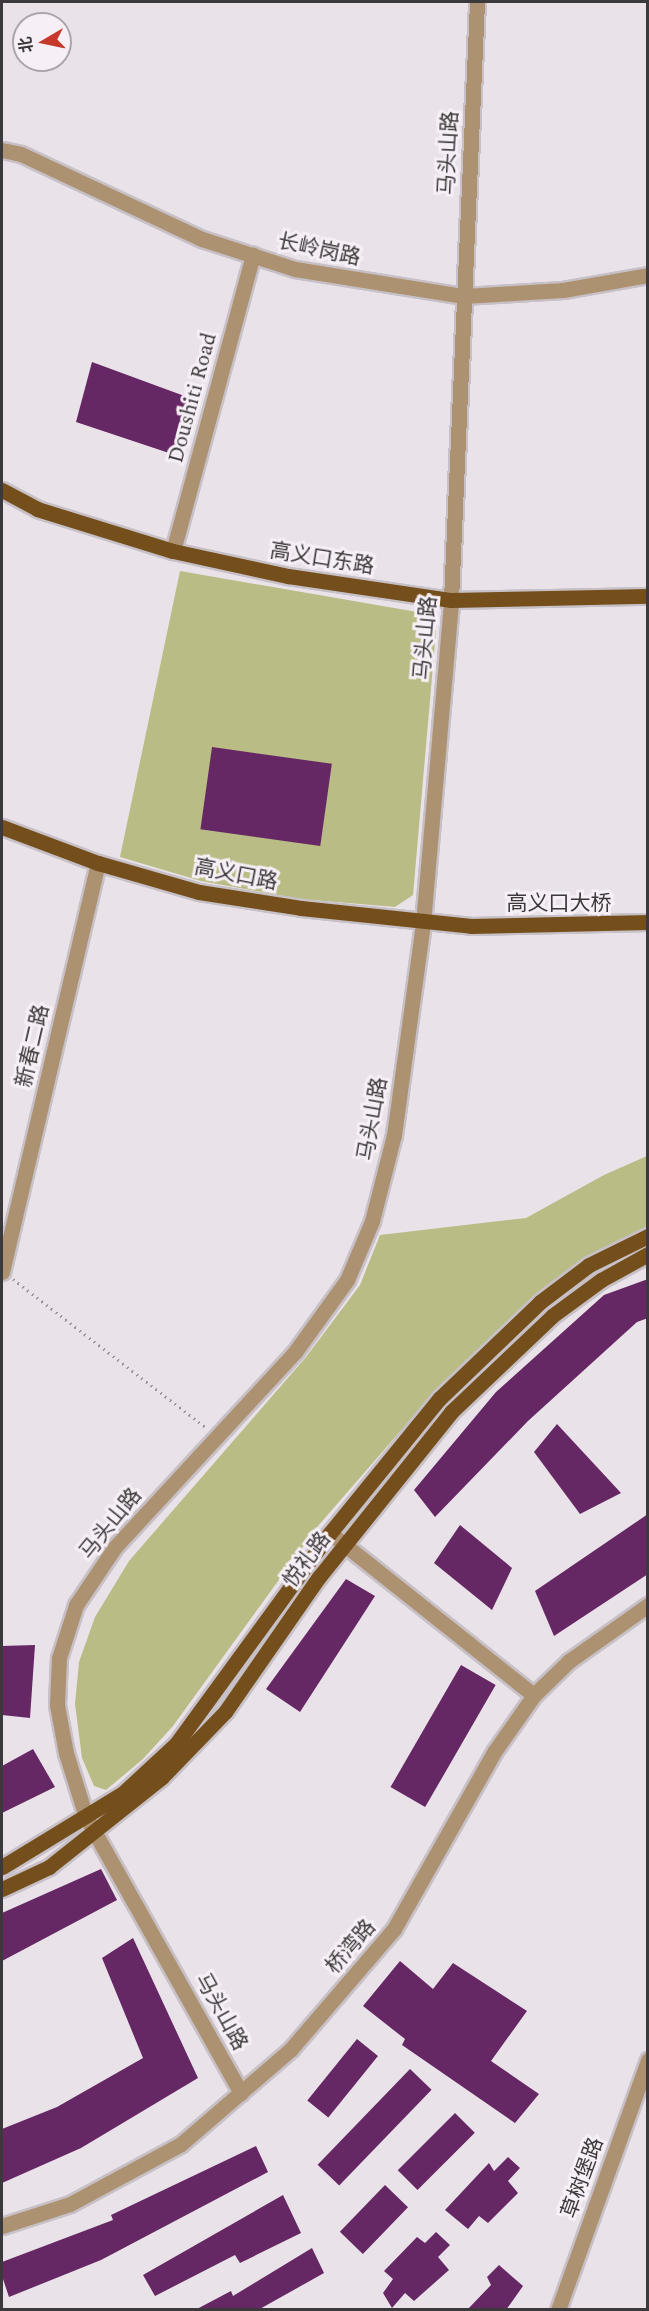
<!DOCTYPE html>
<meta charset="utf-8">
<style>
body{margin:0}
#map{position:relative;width:649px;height:2311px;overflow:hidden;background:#eae2e9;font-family:Spectral,"Noto Sans SC",serif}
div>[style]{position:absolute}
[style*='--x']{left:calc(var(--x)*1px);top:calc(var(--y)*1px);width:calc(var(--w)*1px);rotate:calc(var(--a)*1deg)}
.green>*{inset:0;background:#b9bc85}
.building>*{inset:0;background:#662765;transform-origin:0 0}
.path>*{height:3px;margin-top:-1.5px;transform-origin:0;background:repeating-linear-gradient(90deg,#9a9499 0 1.5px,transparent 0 6px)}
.roads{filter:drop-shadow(2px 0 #c7c0c6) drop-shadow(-2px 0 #c7c0c6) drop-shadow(0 2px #c7c0c6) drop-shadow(0 -2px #c7c0c6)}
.minor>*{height:15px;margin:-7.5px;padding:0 7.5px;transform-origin:7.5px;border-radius:7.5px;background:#ad9272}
.major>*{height:15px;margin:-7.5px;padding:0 7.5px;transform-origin:7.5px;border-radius:7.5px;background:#744f1c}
span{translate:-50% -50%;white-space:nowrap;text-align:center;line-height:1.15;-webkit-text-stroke:6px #f7eff6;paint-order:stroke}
.street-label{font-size:21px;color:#3c393c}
.frame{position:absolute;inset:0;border:3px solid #3c393c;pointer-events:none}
.north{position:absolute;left:12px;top:12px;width:60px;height:60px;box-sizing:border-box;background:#f7eff6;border:2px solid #aca6ac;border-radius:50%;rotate:261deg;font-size:16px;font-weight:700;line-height:24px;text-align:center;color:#3c393c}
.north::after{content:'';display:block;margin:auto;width:21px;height:27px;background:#c5382a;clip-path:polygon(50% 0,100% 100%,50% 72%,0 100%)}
</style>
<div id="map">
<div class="green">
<i style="clip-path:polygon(180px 571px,423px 613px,436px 631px,413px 895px,395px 907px,301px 899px,201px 881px,120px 857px)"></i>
<i style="clip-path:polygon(647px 1156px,647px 1230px,536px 1297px,430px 1397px,318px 1526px,173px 1726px,143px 1759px,106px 1790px,94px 1786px,82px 1758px,75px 1704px,79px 1662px,95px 1617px,129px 1561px,306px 1357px,360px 1285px,380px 1235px,526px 1218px,604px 1175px)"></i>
</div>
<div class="building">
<i style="clip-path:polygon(92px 362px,198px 401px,172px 454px,76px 422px)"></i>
<i style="left:212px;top:747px;width:121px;height:83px;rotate:8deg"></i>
<i style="clip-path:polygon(648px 1279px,648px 1318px,637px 1322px,528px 1421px,435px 1517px,414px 1490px,496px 1392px,604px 1295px)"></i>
<i style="clip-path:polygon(557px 1424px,621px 1493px,580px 1514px,534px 1452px)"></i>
<i style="clip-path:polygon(648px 1514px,648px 1574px,554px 1636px,535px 1591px)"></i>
<i style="clip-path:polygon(460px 1525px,512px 1568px,492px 1610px,434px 1563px)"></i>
<i style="clip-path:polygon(346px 1579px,375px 1596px,300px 1712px,266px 1689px)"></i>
<i style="clip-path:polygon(35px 1645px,30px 1718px,2px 1715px,2px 1646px)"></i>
<i style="left:461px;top:1665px;width:40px;height:141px;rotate:30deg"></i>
<i style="clip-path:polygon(33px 1749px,55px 1787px,2px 1813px,2px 1766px)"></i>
<i style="clip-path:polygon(101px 1869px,117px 1900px,2px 1961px,2px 1913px)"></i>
<i style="clip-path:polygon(133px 1938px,198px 2078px,81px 2148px,2px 2183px,2px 2129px,57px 2107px,143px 2058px,102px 1958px)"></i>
<i style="clip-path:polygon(400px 1961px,433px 1989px,453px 1963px,527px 2011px,491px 2061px,539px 2094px,515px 2123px,402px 2045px,405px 2039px,363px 2006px)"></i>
<i style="left:357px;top:2039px;width:27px;height:79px;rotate:39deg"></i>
<i style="left:410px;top:2069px;width:30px;height:133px;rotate:44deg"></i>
<i style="left:455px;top:2113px;width:28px;height:81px;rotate:45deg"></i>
<i style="clip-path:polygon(256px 2146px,268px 2172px,101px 2260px,9px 2297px,2px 2276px,2px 2262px,113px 2220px,111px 2215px)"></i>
<i style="clip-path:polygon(508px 2157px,520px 2168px,508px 2181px,518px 2193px,488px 2223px,479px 2216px,468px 2229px,445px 2210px,489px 2163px,494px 2171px)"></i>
<i style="left:385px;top:2185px;width:32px;height:65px;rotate:44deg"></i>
<i style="clip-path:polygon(283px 2195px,301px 2233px,240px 2263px,235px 2255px,155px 2296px,143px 2275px)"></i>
<i style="clip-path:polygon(436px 2232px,450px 2245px,438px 2257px,449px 2270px,414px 2301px,405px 2293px,392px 2308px,383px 2293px,393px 2279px,384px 2271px,417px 2237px,425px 2243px)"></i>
<i style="clip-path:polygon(312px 2248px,324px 2273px,258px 2310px,195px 2310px,231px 2291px,233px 2296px)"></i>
<i style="clip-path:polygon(499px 2265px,523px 2286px,506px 2310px,467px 2310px,491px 2285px,487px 2277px)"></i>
</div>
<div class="path">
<i style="--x:13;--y:1279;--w:242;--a:37.6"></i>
</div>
<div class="roads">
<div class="minor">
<i style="--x:2;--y:150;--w:19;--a:12"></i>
<i style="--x:21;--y:154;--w:200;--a:25.2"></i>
<i style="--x:202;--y:239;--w:98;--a:17.9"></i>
<i style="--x:295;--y:269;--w:171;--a:9.1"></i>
<i style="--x:464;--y:296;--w:99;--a:-3.5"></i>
<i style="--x:563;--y:290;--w:86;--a:-10"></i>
<i style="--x:173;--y:551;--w:307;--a:-74.9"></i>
<i style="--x:2;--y:1272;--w:420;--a:-76.8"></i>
<i style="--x:330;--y:1533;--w:260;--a:38.5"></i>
<i style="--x:241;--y:2093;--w:317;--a:-119.3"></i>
<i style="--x:86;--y:1817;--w:67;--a:-107.4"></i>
<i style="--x:66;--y:1753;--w:49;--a:-100.6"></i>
<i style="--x:57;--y:1705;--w:47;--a:-87.6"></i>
<i style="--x:59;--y:1658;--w:56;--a:-72.2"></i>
<i style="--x:76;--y:1605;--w:70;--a:-56.1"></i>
<i style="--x:115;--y:1547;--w:265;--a:-47.3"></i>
<i style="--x:295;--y:1352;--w:89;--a:-54.2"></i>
<i style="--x:347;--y:1280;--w:64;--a:-67"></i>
<i style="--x:372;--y:1221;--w:89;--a:-75.7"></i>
<i style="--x:394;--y:1135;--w:214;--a:-82.2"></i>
<i style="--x:423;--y:923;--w:324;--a:-85"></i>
<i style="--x:451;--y:600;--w:599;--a:-87.51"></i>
<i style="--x:2;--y:2226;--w:71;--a:-17.9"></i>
<i style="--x:70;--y:2204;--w:126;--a:-28.4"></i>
<i style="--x:181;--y:2144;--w:145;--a:-40.8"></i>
<i style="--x:291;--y:2049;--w:158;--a:-49.4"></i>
<i style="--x:394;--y:1929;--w:203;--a:-60.5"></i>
<i style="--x:494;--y:1752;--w:70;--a:-54.9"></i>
<i style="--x:534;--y:1695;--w:49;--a:-44.2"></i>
<i style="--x:569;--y:1661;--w:97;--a:-35.3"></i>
<i style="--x:558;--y:2310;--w:266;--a:-70.2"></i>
</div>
<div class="major">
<i style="--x:2;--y:490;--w:40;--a:28"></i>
<i style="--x:37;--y:509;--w:142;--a:17.2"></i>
<i style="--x:173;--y:551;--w:118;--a:12.3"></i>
<i style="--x:288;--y:576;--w:165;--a:8.4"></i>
<i style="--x:451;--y:600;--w:197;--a:-1.2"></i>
<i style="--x:2;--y:827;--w:103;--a:20.6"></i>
<i style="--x:98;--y:863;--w:105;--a:16"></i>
<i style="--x:199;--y:892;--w:103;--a:8.9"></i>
<i style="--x:301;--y:908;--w:171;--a:6"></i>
<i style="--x:471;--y:926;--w:177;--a:-1.3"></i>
<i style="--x:2;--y:1867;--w:142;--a:-31.4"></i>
<i style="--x:123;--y:1793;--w:72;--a:-42.8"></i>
<i style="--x:176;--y:1744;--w:261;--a:-53.9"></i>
<i style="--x:330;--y:1533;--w:173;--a:-50.9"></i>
<i style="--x:439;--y:1399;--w:140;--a:-43.8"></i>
<i style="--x:540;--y:1302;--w:61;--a:-37.1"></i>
<i style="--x:589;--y:1265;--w:66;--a:-26.2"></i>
<i style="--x:2;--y:1889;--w:52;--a:-25.1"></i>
<i style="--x:49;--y:1867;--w:144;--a:-38.5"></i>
<i style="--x:162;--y:1777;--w:91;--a:-45.9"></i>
<i style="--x:225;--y:1712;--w:165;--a:-55.2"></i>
<i style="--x:319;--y:1577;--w:211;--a:-51.3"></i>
<i style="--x:451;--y:1412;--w:139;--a:-43.5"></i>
<i style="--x:552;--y:1316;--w:61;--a:-36.3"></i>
<i style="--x:601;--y:1280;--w:54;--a:-29"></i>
</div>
</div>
<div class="street-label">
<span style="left:449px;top:153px;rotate:-87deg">马头山路</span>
<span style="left:319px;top:250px;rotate:12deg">长岭岗路</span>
<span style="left:193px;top:398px;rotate:-75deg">Doushiti Road</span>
<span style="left:322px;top:559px;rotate:9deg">高义口东路</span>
<span style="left:426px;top:638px;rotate:-85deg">马头山路</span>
<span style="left:236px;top:875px;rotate:11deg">高义口路</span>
<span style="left:559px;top:904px">高义口大桥</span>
<span style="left:33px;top:1046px;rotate:-77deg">新春二路</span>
<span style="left:373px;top:1119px;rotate:-80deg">马头山路</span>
<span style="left:111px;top:1524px;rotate:-51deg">马头山路</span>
<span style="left:307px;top:1560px;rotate:-53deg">悦礼路</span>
<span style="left:351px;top:1947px;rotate:-49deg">桥湾路</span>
<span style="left:221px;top:2012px;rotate:61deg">马头山路</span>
<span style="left:583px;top:2178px;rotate:-70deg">草树堡路</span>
</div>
<div class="frame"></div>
<div class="north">北</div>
</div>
